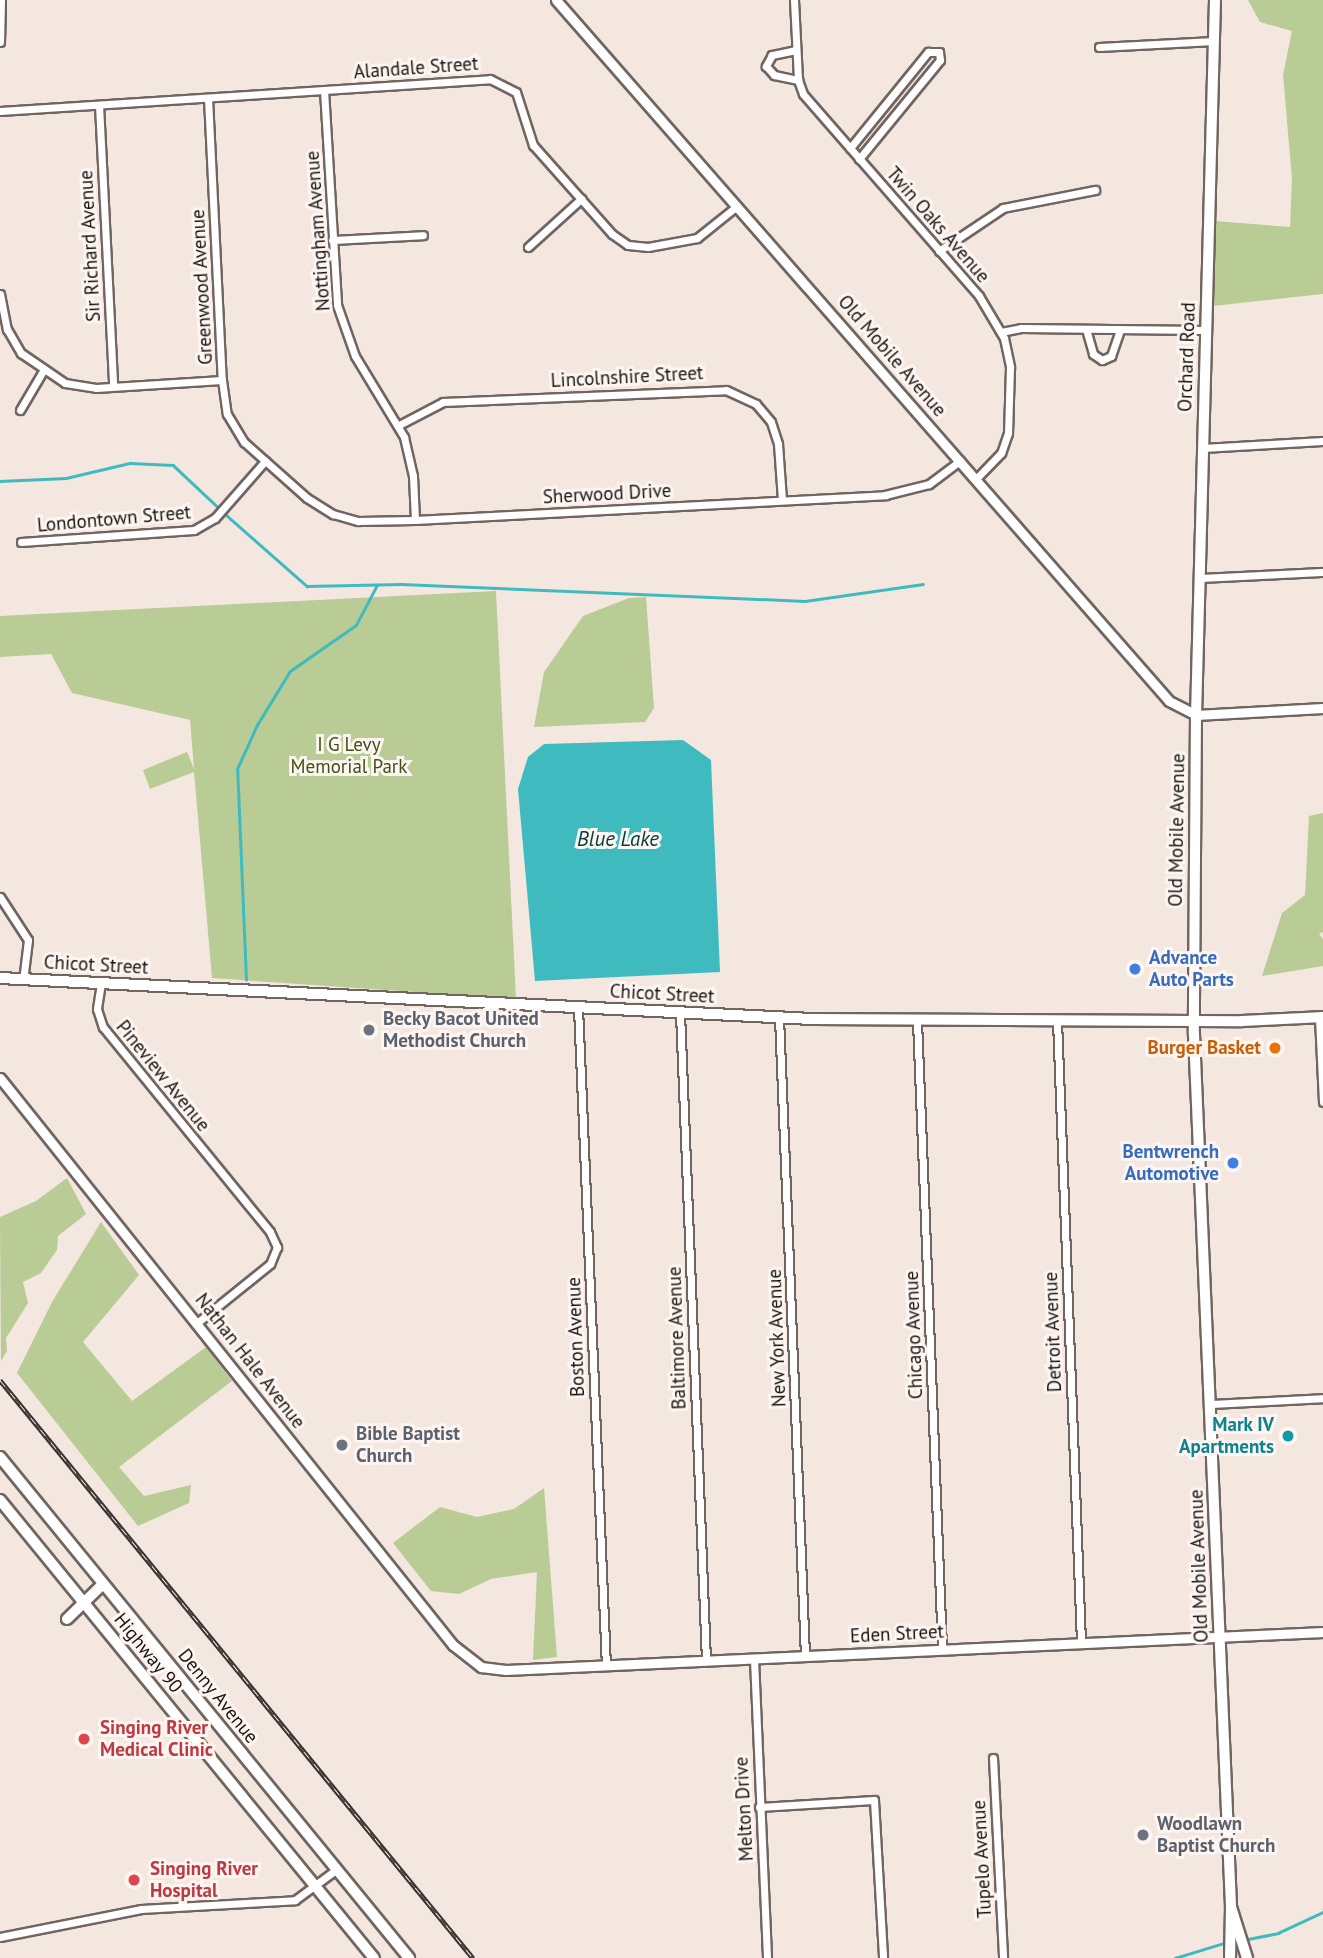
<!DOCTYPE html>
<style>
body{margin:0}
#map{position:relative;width:1323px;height:1958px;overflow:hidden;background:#f4e7e0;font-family:"PT Sans",sans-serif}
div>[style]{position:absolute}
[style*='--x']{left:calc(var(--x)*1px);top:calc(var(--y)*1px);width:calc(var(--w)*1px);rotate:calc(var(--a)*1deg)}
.green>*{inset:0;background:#b9cc95}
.water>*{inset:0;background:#3fbbc0}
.stream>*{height:2.5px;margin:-1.25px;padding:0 1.25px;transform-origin:1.25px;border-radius:1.25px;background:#3fbbc0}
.roads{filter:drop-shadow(2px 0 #716560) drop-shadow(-2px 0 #716560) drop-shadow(0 2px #716560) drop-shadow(0 -2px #716560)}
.minor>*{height:7px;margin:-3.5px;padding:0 3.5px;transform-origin:3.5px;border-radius:3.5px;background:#fff}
.tertiary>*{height:9px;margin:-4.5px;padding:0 4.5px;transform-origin:4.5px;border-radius:4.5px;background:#fff}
.secondary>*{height:10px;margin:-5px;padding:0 5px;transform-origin:5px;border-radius:5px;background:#fff}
.primary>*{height:10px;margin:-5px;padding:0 5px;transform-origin:5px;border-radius:5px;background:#fff}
.rail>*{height:5px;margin-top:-2.5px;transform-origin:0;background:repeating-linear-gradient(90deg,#fdf5f1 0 8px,#37322f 0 16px);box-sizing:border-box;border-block:2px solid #37322f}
.dots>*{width:19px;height:19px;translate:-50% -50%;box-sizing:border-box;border:4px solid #fdf5f1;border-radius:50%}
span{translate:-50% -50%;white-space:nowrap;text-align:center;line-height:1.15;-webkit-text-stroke:6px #fdf5f1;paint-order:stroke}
.street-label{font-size:19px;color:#181411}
.park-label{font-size:19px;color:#415119}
.shop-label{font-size:19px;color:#366cbe;font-weight:700}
.left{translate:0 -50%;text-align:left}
.right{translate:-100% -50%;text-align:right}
.worship-label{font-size:19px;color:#5b616d;font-weight:700}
.food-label{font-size:19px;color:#c56008;font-weight:700}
.culture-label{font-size:19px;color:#0d838f;font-weight:700}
.health-label{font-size:19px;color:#be3a42;font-weight:700}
.water-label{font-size:21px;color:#023d3f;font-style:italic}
</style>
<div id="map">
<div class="green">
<i style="clip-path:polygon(1248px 0,1323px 0,1323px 294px,1213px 306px,1215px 221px,1290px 227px,1292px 179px,1283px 75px,1292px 31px,1260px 22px)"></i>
<i style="clip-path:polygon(496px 591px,516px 999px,212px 978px,194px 772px,150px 789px,143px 770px,187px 752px,194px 769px,190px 720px,72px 693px,51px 654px,0 657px,0 616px)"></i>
<i style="clip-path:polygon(646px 597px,654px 708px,645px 722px,534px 727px,544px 672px,583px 616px,629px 598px)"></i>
<i style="clip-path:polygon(1323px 813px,1323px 932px,1319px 934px,1323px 939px,1323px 966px,1262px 976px,1282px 913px,1305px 895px,1309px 816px)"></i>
<i style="clip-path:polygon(67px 1178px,86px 1214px,58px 1236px,57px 1250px,41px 1273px,23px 1282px,28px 1303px,6px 1338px,7px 1351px,1px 1361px,0 1217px,36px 1201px)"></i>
<i style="clip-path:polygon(101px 1222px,139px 1275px,83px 1342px,132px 1401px,206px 1347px,232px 1381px,119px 1467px,144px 1496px,191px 1485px,189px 1503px,138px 1526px,17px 1373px,52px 1302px)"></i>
<i style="clip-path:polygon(544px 1488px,557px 1657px,533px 1660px,537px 1572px,491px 1579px,459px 1594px,431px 1591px,393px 1543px,440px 1507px,477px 1517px,514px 1509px)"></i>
</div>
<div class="water">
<i style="clip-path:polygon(683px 740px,711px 760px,720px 972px,535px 981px,518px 789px,528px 757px,544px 744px)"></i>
</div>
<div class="stream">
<i style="--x:0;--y:481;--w:66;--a:-2.6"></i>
<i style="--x:66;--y:478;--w:66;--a:-13.2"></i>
<i style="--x:130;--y:463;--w:43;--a:2.7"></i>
<i style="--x:173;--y:465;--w:63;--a:43.1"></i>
<i style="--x:224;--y:513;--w:111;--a:41.3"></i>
<i style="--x:307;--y:586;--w:94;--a:-1.2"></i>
<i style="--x:401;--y:584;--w:404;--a:2.4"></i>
<i style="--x:805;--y:601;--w:119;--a:-8.2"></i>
<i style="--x:246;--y:980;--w:211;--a:-92.4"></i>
<i style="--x:237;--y:769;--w:48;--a:-65.6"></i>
<i style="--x:257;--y:725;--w:63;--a:-58.6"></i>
<i style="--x:290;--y:671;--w:80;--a:-34.9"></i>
<i style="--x:356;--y:625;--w:45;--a:-62.3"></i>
<i style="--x:1248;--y:1939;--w:31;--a:-11"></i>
<i style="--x:1278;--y:1933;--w:50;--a:-25"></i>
<i style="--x:1175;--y:1958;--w:51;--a:-17"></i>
</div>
<div class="roads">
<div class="minor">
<i style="--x:794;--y:0;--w:80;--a:87.1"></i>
<i style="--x:798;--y:80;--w:15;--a:70"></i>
<i style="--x:803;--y:94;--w:268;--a:48.9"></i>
<i style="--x:979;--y:296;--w:49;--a:59.2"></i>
<i style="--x:1004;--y:338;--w:30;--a:78"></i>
<i style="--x:1010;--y:367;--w:66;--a:91.7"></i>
<i style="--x:1008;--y:433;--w:21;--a:109"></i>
<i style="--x:1001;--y:453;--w:36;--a:134"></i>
<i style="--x:0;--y:42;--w:42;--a:-88.6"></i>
<i style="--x:1099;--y:47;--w:115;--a:-3"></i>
<i style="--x:796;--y:50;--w:25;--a:168"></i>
<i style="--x:772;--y:55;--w:13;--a:119"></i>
<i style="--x:766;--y:66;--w:12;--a:48"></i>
<i style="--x:774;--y:75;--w:25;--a:12"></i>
<i style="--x:324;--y:90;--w:215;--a:86.5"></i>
<i style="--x:337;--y:305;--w:54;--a:70.6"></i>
<i style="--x:355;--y:356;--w:95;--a:58.8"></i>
<i style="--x:404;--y:437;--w:40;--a:77"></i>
<i style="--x:413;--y:476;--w:44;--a:87.4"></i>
<i style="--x:208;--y:98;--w:282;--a:87.2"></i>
<i style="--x:222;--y:380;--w:34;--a:82"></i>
<i style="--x:227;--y:414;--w:33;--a:59"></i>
<i style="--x:244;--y:442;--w:84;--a:41.6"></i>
<i style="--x:307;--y:498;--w:31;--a:32"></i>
<i style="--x:333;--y:514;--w:26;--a:16"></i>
<i style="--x:358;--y:521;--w:57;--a:-1"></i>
<i style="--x:415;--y:520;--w:471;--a:-3"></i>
<i style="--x:885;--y:495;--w:45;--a:-14"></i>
<i style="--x:929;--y:484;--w:39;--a:-37"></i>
<i style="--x:99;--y:105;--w:281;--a:87.1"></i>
<i style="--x:0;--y:111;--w:491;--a:-3.7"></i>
<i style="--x:490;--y:79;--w:29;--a:27"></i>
<i style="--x:516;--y:92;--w:56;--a:72.2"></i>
<i style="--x:533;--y:145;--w:119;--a:48.4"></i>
<i style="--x:612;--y:234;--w:19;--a:35"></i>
<i style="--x:628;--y:245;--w:20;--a:6"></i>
<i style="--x:648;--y:247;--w:50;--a:-10.4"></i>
<i style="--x:697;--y:238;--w:51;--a:-38.7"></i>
<i style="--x:850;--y:148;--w:124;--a:-50.9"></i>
<i style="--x:928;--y:52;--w:11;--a:0"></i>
<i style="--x:939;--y:52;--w:8;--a:83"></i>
<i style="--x:940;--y:60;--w:128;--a:129.3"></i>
<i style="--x:332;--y:240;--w:91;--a:-3.1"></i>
<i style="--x:528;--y:247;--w:72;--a:-42.2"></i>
<i style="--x:939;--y:251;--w:77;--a:-33.9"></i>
<i style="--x:1003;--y:208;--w:94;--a:-11.1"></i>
<i style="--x:0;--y:294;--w:36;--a:79"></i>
<i style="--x:7;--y:329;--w:28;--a:60"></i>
<i style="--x:21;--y:353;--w:53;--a:34.3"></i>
<i style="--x:65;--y:383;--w:31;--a:9"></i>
<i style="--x:96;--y:388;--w:126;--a:-3.6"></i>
<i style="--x:1086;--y:329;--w:26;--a:74"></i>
<i style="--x:1093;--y:354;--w:11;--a:34"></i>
<i style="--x:1102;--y:360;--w:10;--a:-24"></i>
<i style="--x:1111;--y:356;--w:28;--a:-71"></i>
<i style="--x:1001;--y:332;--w:20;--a:-11"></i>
<i style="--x:1021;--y:328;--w:184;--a:0.6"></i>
<i style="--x:20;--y:410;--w:45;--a:-59.5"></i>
<i style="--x:399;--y:425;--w:50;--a:-27.6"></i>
<i style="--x:443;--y:402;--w:283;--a:-2.4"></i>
<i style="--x:726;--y:390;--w:33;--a:25"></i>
<i style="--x:756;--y:404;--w:23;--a:50"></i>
<i style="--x:771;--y:422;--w:23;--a:72"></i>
<i style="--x:778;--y:444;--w:56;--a:85.9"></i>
<i style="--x:1202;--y:448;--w:121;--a:-3.3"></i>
<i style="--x:21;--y:542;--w:173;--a:-4"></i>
<i style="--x:194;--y:530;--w:24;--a:-30"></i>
<i style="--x:215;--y:518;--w:76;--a:-48.7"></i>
<i style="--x:1199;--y:578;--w:124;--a:-2.8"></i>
<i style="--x:0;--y:897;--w:51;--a:56.9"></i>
<i style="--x:28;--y:940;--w:39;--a:97"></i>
<i style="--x:101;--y:983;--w:26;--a:99"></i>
<i style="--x:97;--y:1009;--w:19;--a:72"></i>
<i style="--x:103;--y:1027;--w:264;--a:50.8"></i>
<i style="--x:270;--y:1232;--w:17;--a:65"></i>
<i style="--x:277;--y:1247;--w:18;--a:112"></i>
<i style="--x:270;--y:1264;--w:92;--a:141.1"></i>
<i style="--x:578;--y:1007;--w:660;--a:87.57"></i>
<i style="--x:680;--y:1013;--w:649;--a:87.7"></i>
<i style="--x:779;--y:1017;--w:640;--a:87.67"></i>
<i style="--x:1319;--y:1017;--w:85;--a:87.3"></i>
<i style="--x:917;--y:1020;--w:629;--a:87.72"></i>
<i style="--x:1057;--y:1020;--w:622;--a:87.79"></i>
<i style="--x:1210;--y:1404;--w:113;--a:-3"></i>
<i style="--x:754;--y:1659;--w:299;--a:87.5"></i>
<i style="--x:993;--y:1758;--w:200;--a:87.1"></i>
<i style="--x:759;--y:1807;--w:115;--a:-3.5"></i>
<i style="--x:874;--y:1800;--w:158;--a:86.7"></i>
<i style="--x:0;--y:1937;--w:144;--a:-11.2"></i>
<i style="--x:141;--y:1909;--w:154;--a:-3.3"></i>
<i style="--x:295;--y:1900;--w:52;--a:-36.4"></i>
</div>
<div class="tertiary">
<i style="--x:556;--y:0;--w:931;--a:48.83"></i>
<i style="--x:1169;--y:701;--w:30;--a:27"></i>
<i style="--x:1196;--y:715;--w:127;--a:-3.2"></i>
<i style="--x:0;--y:1078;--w:726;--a:51.38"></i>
<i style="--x:453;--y:1645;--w:36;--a:38"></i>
<i style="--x:481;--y:1667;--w:25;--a:7"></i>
<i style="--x:506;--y:1670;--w:818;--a:-2.66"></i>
</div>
<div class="secondary">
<i style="--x:1215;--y:0;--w:715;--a:91.52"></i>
<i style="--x:1196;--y:715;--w:319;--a:90.4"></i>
<i style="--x:1194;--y:1034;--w:874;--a:87.57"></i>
<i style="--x:1231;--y:1907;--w:50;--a:91.1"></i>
<i style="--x:0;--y:978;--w:814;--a:2.89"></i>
<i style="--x:813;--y:1019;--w:429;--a:0.3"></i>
<i style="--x:1242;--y:1021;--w:81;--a:-2.8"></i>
<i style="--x:1231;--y:1907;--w:53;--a:72.6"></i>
</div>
<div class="primary">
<i style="--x:0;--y:1457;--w:647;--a:50.77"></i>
<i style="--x:0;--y:1500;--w:591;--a:50.77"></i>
<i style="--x:67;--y:1619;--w:50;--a:-44.2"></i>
</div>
</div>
<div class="rail">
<i style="--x:0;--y:1380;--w:747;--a:50.71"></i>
</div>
<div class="dots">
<i style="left:1135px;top:969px;background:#3f7fe0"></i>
<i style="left:369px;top:1030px;background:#6b7280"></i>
<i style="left:1275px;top:1048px;background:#e8710a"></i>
<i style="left:1233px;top:1163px;background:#3f7fe0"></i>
<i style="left:1288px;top:1436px;background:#0f9aa8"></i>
<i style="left:342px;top:1445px;background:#6b7280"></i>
<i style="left:84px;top:1739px;background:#e0444e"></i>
<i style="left:1143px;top:1835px;background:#6b7280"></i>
<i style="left:134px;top:1880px;background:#e0444e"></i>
</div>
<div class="street-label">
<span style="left:416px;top:68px;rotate:-4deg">Alandale Street</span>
<span style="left:938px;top:225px;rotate:49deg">Twin Oaks Avenue</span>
<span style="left:318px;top:231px;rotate:-94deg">Nottingham Avenue</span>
<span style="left:90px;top:246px;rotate:-93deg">Sir Richard Avenue</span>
<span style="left:202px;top:287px;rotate:-93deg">Greenwood Avenue</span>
<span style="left:892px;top:356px;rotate:49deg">Old Mobile Avenue</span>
<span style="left:1187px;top:357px;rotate:-88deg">Orchard Road</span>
<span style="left:627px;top:377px;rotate:-3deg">Lincolnshire Street</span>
<span style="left:607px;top:494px;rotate:-3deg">Sherwood Drive</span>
<span style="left:114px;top:519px;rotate:-5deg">Londontown Street</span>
<span style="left:1177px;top:830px;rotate:-89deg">Old Mobile Avenue</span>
<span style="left:96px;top:965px;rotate:3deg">Chicot Street</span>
<span style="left:662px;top:994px;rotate:3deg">Chicot Street</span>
<span style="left:163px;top:1076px;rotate:51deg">Pineview Avenue</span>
<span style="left:1053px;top:1332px;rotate:-92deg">Detroit Avenue</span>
<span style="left:914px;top:1335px;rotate:-92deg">Chicago Avenue</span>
<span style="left:576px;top:1337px;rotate:-92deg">Boston Avenue</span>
<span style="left:677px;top:1338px;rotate:-92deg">Baltimore Avenue</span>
<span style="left:777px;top:1338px;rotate:-92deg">New York Avenue</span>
<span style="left:250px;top:1361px;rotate:52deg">Nathan Hale Avenue</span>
<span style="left:1199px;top:1566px;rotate:-92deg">Old Mobile Avenue</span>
<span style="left:897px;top:1634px;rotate:-3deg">Eden Street</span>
<span style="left:148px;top:1653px;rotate:51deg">Highway 90</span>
<span style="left:218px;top:1696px;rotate:51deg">Denny Avenue</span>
<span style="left:744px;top:1809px;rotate:-93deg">Melton Drive</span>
<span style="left:982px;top:1859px;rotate:-93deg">Tupelo Avenue</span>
</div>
<div class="park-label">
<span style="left:349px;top:756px">I G Levy<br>Memorial Park</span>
</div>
<div class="shop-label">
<span class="left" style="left:1149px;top:969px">Advance<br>Auto Parts</span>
<span class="right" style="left:1219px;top:1163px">Bentwrench<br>Automotive</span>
</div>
<div class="worship-label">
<span class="left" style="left:383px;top:1030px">Becky Bacot United<br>Methodist Church</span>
<span class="left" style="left:356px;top:1445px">Bible Baptist<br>Church</span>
<span class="left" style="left:1157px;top:1835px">Woodlawn<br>Baptist Church</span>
</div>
<div class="food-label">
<span class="right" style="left:1261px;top:1048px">Burger Basket</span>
</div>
<div class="culture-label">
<span class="right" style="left:1274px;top:1436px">Mark IV<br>Apartments</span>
</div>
<div class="health-label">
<span class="left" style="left:100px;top:1739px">Singing River<br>Medical Clinic</span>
<span class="left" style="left:150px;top:1880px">Singing River<br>Hospital</span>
</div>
<div class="water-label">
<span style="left:618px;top:839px">Blue Lake</span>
</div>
</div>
